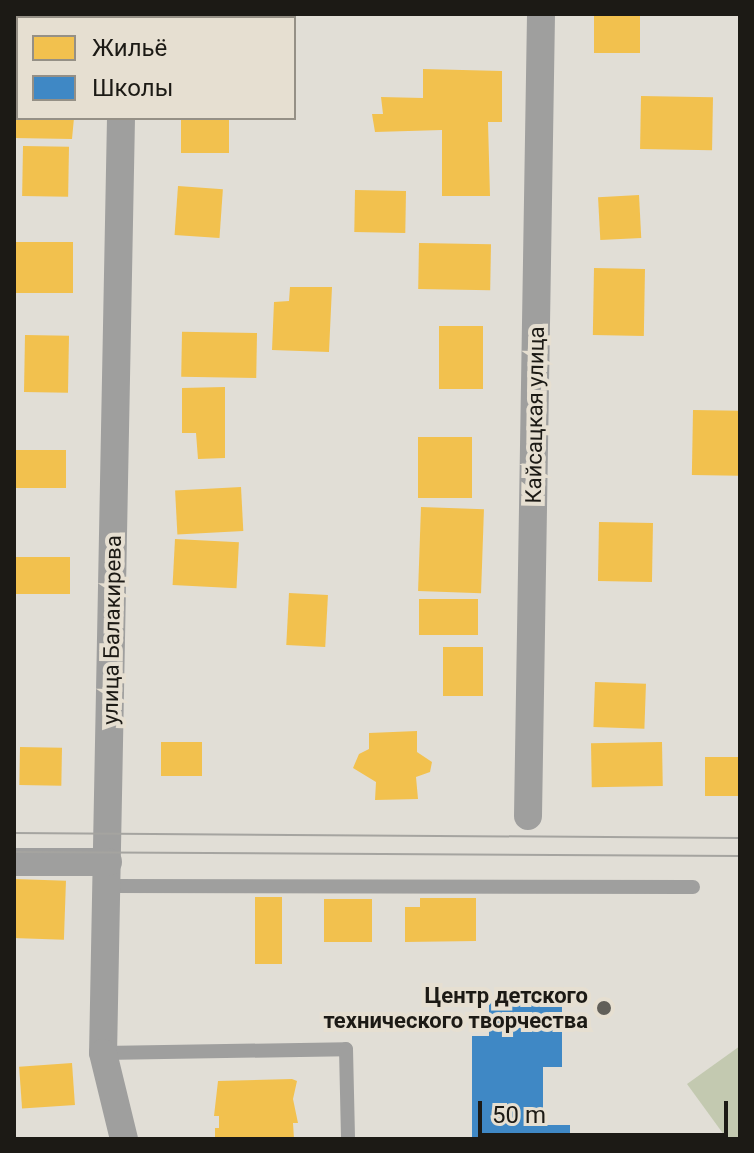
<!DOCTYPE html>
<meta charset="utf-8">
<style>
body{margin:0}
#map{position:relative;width:754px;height:1153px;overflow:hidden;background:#e1ded6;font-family:Roboto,sans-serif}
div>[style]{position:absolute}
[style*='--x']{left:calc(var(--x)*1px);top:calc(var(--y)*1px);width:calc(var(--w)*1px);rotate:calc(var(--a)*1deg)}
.green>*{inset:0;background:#c3c9b0}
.homes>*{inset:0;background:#f2c14e;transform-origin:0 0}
.schools>*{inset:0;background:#3f88c5}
.service>*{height:14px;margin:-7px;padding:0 7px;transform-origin:7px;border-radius:7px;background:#9f9f9e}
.minor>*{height:28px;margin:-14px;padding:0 14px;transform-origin:14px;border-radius:14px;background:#9f9f9e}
.tram>*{height:2px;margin:-1px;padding:0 1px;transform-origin:1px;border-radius:1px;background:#a5a4a0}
.dots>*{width:22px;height:22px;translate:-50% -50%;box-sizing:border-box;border:4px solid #e6dfd1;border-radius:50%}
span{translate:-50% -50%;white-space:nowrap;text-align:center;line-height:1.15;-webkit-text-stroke:8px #e6dfd1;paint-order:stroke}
.street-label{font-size:22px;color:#1c1a15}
.poi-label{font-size:22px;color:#1c1a15;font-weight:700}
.right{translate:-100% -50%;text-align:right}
.frame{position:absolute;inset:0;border:16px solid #1c1a15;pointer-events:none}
.legend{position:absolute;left:16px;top:16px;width:280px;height:104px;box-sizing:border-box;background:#e6dfd1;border:2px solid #959086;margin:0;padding:10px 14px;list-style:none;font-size:24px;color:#1c1a15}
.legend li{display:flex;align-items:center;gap:16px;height:40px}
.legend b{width:40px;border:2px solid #959086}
.scale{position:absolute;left:478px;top:1101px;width:250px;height:36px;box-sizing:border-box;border:4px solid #1c1a15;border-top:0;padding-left:10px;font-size:24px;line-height:28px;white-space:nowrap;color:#1c1a15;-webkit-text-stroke:6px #e6dfd1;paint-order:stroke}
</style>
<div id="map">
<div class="green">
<i style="clip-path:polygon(740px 1046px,740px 1139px,727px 1139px,687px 1084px)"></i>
</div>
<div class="homes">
<i style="left:183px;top:14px;width:39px;height:4px"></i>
<i style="left:594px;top:14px;width:46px;height:39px"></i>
<i style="left:14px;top:25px;width:4px;height:71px"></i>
<i style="clip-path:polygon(423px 69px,502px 71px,502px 122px,488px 122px,490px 196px,442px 196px,442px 130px,375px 132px,372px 114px,383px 114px,381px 97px,423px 98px)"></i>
<i style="left:641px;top:96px;width:72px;height:53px;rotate:1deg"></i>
<i style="clip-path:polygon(14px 103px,18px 118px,74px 118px,72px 139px,14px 138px)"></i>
<i style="left:181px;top:118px;width:48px;height:35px"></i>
<i style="left:23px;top:146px;width:46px;height:50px;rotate:1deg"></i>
<i style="left:178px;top:186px;width:45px;height:49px;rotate:4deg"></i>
<i style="left:406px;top:191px;width:42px;height:51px;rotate:91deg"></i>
<i style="left:639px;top:195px;width:43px;height:41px;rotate:87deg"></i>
<i style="left:14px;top:242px;width:59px;height:51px"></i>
<i style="left:419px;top:243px;width:72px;height:46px;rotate:1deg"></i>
<i style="left:594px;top:268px;width:51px;height:67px;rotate:1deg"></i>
<i style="clip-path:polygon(290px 287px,332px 287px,329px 352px,272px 350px,274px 302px,289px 301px)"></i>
<i style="left:439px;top:326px;width:44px;height:63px"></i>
<i style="left:257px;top:333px;width:45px;height:75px;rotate:91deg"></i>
<i style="left:25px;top:335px;width:44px;height:57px;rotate:1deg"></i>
<i style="clip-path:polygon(225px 387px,225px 458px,198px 459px,196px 433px,182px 433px,182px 388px)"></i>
<i style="left:693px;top:410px;width:47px;height:65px;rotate:1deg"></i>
<i style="left:472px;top:437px;width:61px;height:54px;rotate:90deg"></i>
<i style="left:14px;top:450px;width:52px;height:38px"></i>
<i style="left:241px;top:487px;width:44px;height:66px;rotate:87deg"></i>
<i style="left:421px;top:507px;width:63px;height:84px;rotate:2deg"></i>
<i style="left:599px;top:522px;width:54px;height:59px;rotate:1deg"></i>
<i style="left:175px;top:539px;width:64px;height:46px;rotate:3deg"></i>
<i style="left:70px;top:557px;width:37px;height:56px;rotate:90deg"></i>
<i style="left:289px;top:593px;width:39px;height:52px;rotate:3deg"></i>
<i style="left:478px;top:599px;width:36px;height:59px;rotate:90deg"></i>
<i style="left:443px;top:647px;width:40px;height:49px"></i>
<i style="left:595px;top:682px;width:51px;height:45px;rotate:2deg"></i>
<i style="clip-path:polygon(417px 731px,417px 752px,432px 762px,430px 772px,416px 777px,418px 799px,375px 800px,376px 782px,353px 768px,359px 754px,369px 749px,369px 733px)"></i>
<i style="left:202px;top:742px;width:34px;height:41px;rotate:90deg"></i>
<i style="left:662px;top:742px;width:44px;height:71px;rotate:89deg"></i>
<i style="left:20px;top:747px;width:42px;height:38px;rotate:1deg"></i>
<i style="left:740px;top:757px;width:39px;height:35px;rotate:90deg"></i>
<i style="left:15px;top:879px;width:51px;height:59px;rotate:2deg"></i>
<i style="left:255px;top:897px;width:27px;height:67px"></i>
<i style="clip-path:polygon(420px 898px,476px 898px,476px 941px,405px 942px,405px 907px,420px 907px)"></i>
<i style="left:324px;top:899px;width:48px;height:43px"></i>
<i style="left:72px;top:1063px;width:42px;height:53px;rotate:86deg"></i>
<i style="clip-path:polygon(292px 1079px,297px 1081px,293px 1099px,298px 1123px,293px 1123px,294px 1139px,215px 1139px,215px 1128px,219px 1128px,219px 1116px,214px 1116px,218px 1081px)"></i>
</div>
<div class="schools">
<i style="clip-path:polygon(489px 998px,562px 998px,562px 1067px,543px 1067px,543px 1125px,570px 1125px,570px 1139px,472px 1139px,472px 1036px,489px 1036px)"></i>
</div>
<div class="service">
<i style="--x:107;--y:886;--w:586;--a:0.1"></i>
<i style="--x:103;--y:1053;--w:243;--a:-0.9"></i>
<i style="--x:346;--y:1049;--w:90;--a:88.7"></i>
</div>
<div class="minor">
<i style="--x:123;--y:18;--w:4;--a:-90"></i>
<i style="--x:121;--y:118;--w:935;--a:91.1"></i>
<i style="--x:103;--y:1053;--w:89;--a:76.3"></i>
<i style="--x:528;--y:816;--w:802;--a:-89.07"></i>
<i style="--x:14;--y:862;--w:94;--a:0"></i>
</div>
<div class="tram">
<i style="--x:14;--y:833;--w:726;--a:0.39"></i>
<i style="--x:14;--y:852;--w:726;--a:0.32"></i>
</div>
<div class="dots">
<i style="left:604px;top:1008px;background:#615f59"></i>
</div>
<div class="street-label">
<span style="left:535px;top:415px;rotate:-89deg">Кайсацкая улица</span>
<span style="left:112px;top:630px;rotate:-89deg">улица Балакирева</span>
</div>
<div class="poi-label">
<span class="right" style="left:588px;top:1008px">Центр детского<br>технического творчества</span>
</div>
<div class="frame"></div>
<ul class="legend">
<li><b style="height:22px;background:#f2c14e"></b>Жильё</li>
<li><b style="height:22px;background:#3f88c5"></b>Школы</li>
</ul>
<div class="scale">50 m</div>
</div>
